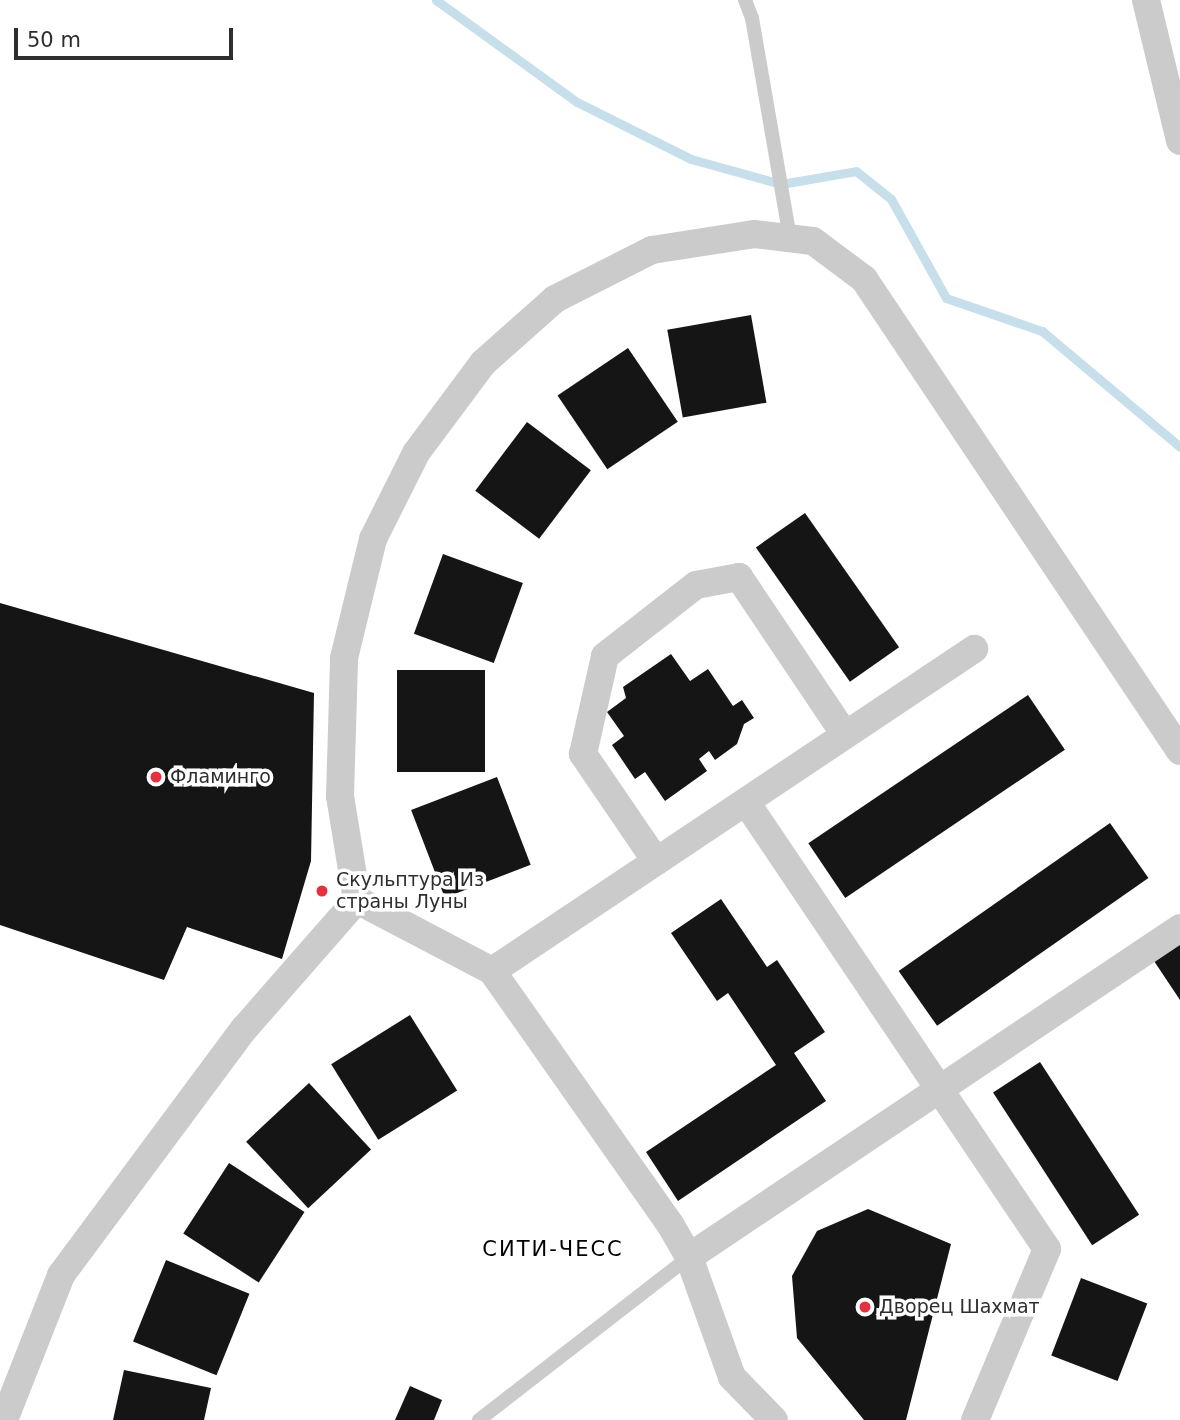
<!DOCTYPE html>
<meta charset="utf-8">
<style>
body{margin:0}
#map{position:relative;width:1180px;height:1420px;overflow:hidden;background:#fff;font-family:"DejaVu Sans",sans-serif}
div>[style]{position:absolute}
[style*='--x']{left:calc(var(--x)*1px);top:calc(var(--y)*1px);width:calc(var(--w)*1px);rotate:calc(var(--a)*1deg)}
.stream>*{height:9px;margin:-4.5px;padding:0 4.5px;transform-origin:4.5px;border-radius:4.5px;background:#c7deeb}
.building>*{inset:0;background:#151515;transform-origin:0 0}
.lane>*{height:14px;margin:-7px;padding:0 7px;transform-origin:7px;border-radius:7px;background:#cbcbcb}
.street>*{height:28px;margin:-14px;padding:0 14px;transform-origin:14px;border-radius:14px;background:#cbcbcb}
.dots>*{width:19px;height:19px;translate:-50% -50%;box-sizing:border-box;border:4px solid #fff;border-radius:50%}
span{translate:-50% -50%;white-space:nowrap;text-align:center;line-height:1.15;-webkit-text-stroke:7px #fff;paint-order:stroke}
.poi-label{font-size:19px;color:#2e2e2e}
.left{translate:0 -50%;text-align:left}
.neighbourhood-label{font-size:21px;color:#000;letter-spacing:2px}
.scale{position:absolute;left:14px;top:28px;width:219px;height:32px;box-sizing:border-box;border:4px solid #2e2e2e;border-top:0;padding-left:9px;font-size:21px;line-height:24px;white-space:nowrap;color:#2e2e2e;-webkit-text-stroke:5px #fff;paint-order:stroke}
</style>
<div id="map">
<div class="stream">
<i style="--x:436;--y:0;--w:174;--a:35.9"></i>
<i style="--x:577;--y:102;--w:127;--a:26.6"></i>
<i style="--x:691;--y:159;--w:93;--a:15.5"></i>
<i style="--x:781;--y:184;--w:76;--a:-9.8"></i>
<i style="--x:856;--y:171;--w:45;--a:38.7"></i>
<i style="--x:891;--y:199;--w:113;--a:60.9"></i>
<i style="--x:946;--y:298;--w:102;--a:19"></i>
<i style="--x:1042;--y:331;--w:180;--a:40"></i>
</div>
<div class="building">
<i style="left:751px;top:315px;width:89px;height:85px;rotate:80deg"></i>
<i style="left:628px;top:348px;width:89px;height:85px;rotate:56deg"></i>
<i style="left:527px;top:422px;width:80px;height:86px;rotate:37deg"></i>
<i style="left:805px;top:513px;width:164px;height:60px;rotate:55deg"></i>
<i style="left:443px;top:554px;width:85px;height:85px;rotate:20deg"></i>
<i style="clip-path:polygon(0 603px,314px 693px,311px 861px,282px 959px,187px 927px,164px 980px,0 925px)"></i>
<i style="clip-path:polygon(671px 654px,690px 681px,708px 669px,733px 706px,742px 700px,754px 718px,744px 724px,737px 744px,715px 760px,709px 751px,699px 759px,707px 771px,665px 801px,645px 772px,635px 779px,612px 745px,624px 736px,607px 712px,626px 698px,623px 687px)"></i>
<i style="left:485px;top:670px;width:102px;height:88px;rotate:90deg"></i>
<i style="left:1028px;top:695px;width:66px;height:265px;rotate:56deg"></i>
<i style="left:497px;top:777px;width:94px;height:92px;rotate:69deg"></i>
<i style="left:1110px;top:823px;width:67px;height:258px;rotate:55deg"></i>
<i style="clip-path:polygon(721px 899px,767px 967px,777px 960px,825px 1032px,794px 1053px,826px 1101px,678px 1201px,646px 1152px,776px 1065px,728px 993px,717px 1001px,671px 933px)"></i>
<i style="clip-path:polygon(1180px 943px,1180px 1000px,1154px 961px)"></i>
<i style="left:410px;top:1015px;width:89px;height:93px;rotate:58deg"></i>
<i style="left:1040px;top:1062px;width:182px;height:56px;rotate:57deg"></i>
<i style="left:309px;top:1083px;width:91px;height:86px;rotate:47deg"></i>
<i style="left:229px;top:1163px;width:90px;height:84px;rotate:33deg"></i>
<i style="clip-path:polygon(868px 1209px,951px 1244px,906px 1420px,864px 1420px,797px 1338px,792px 1276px,817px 1231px)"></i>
<i style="left:166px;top:1260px;width:90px;height:88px;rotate:22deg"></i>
<i style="left:1081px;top:1278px;width:71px;height:83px;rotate:21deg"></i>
<i style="clip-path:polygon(124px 1370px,211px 1388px,204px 1420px,113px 1420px)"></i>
<i style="clip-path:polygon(410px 1386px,442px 1400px,434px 1420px,395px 1420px)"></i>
</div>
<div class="lane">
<i style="--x:745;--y:0;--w:19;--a:69"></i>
<i style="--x:752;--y:18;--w:223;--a:80.2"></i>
<i style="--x:479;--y:1420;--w:266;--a:-37.8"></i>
</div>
<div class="street">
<i style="--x:1146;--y:0;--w:145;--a:76.4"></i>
<i style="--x:746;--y:802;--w:539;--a:56.04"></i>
<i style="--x:1047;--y:1249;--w:186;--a:112.8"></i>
<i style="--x:656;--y:861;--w:130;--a:-124.3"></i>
<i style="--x:583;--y:754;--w:100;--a:-77.3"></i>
<i style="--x:605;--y:656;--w:115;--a:-38"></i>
<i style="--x:696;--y:585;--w:44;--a:-10.5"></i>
<i style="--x:739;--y:577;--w:190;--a:56.1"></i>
<i style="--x:357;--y:900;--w:105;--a:-99.3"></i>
<i style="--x:340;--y:796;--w:138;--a:-88.3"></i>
<i style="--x:344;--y:658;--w:122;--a:-76.3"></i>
<i style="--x:373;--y:539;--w:96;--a:-63.4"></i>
<i style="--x:416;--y:453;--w:112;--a:-53.3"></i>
<i style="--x:483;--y:363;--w:96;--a:-41.6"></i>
<i style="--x:555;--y:299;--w:109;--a:-26.8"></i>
<i style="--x:652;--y:250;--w:103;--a:-8.9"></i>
<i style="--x:754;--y:234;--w:59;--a:6.8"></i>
<i style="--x:813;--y:241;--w:64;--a:36.7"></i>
<i style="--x:864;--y:279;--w:568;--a:56.2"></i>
<i style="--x:357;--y:900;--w:153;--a:27.7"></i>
<i style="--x:492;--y:971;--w:309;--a:54.9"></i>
<i style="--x:670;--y:1224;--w:38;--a:60"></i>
<i style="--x:689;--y:1257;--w:127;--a:70.3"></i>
<i style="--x:732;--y:1377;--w:60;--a:45.7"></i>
<i style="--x:492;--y:971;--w:580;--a:-33.74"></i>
<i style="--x:689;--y:1257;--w:591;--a:-33.82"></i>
<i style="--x:4;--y:1420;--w:156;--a:-68.5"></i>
<i style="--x:61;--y:1275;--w:307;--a:-53.4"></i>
<i style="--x:244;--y:1029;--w:171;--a:-48.8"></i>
</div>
<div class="dots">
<i style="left:156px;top:777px;background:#e4303f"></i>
<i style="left:322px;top:891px;background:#e4303f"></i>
<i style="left:865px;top:1307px;background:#e4303f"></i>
</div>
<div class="poi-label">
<span class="left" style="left:170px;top:777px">Фламинго</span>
<span class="left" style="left:336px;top:891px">Скульптура Из<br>страны Луны</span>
<span class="left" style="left:879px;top:1307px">Дворец Шахмат</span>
</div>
<div class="neighbourhood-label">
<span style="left:553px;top:1249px">СИТИ-ЧЕСС</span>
</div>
<div class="scale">50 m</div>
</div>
